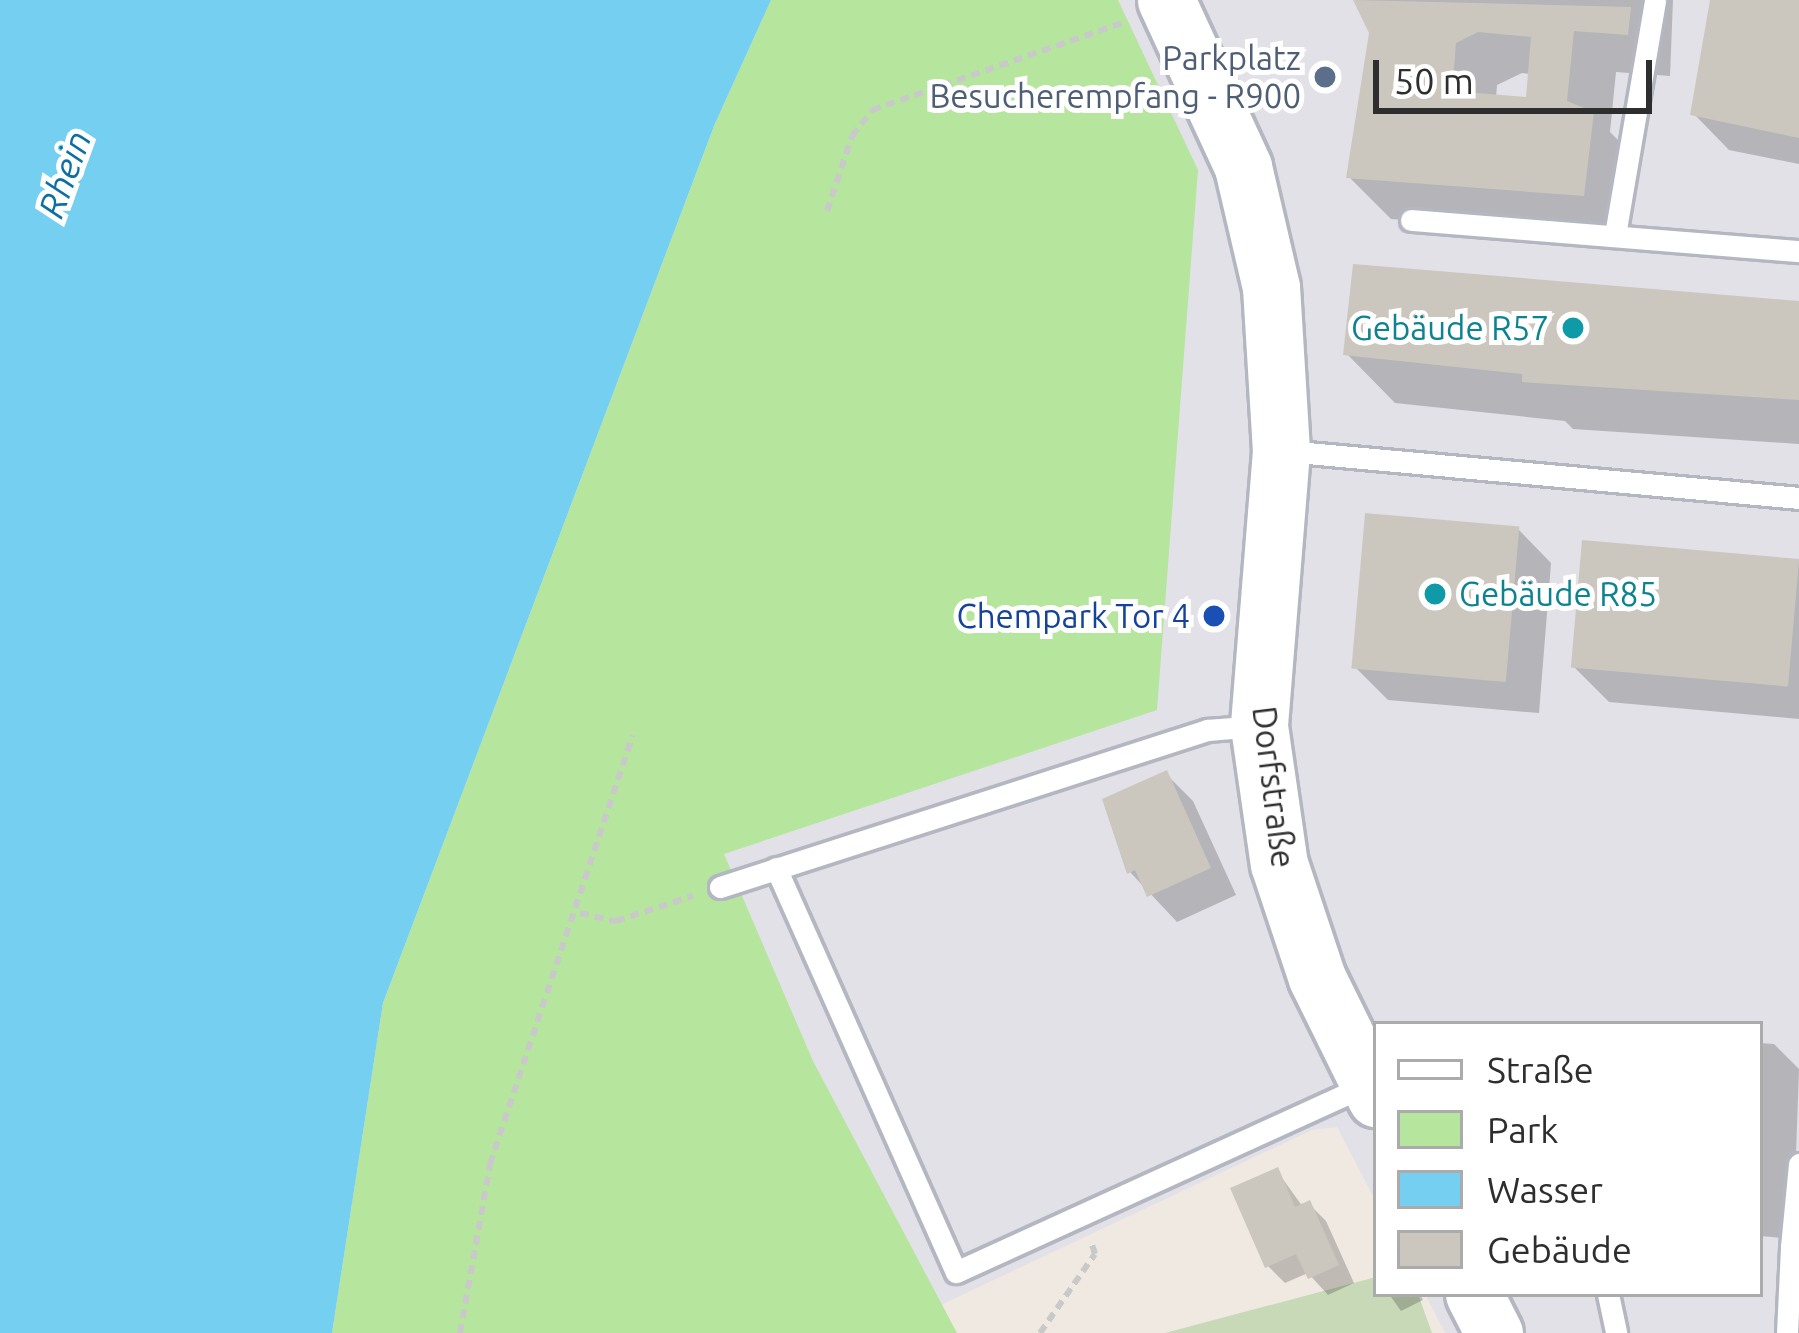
<!DOCTYPE html>
<meta charset="utf-8">
<style>
body{margin:0}
#map{position:relative;width:1799px;height:1333px;overflow:hidden;background:#efe9e1;font-family:Ubuntu,sans-serif}
div>[style]{position:absolute}
[style*='--x']{left:calc(var(--x)*1px);top:calc(var(--y)*1px);width:calc(var(--w)*1px);rotate:calc(var(--a)*1deg)}
.industrial>*{inset:0;background:#e3e1e8}
.green>*{inset:0;background:#b6e59e}
.cemetery>*{inset:0;background:#c8d9b8}
.water>*{inset:0;background:#75cff0}
.shadow>*{inset:0;background:#0003}
.building>*{inset:0;background:#cbc7bf;transform-origin:0 0}
.path>*{height:6px;margin-top:-3px;transform-origin:0;background:repeating-linear-gradient(90deg,#c9c9c9 0 9px,transparent 0 15px)}
.roads{filter:drop-shadow(3px 0 #b4b7c1) drop-shadow(-3px 0 #b4b7c1) drop-shadow(0 3px #b4b7c1) drop-shadow(0 -3px #b4b7c1)}
.service>*{height:21px;margin:-10.5px;padding:0 10.5px;transform-origin:10.5px;border-radius:10.5px;background:#fff}
.tertiary>*{height:57px;margin:-28.5px;padding:0 28.5px;transform-origin:28.5px;border-radius:28.5px;background:#fff}
.dots>*{width:33px;height:33px;translate:-50% -50%;box-sizing:border-box;border:6px solid #fff;border-radius:50%}
span{translate:-50% -50%;white-space:nowrap;text-align:center;line-height:1.15;-webkit-text-stroke:10px #fff;paint-order:stroke}
.service-label{font-size:33px;color:#4e5e75}
.right{translate:-100% -50%;text-align:right}
.culture-label{font-size:33px;color:#0d838f}
.left{translate:0 -50%;text-align:left}
.transit-label{font-size:33px;color:#164399}
.street-label{font-size:33px;color:#2e2e2e}
.water-label{font-size:36px;color:#0d6fa3;font-style:italic}
.legend{position:absolute;left:1373px;top:1021px;width:390px;height:276px;box-sizing:border-box;background:#fff;border:3px solid #ababab;margin:0;padding:15px 21px;list-style:none;font-size:36px;color:#2e2e2e}
.legend li{display:flex;align-items:center;gap:24px;height:60px}
.legend b{width:60px;border:3px solid #ababab}
.scale{position:absolute;left:1373px;top:60px;width:279px;height:54px;box-sizing:border-box;border:6px solid #2e2e2e;border-top:0;padding-left:15px;font-size:36px;line-height:42px;white-space:nowrap;color:#2e2e2e;-webkit-text-stroke:9px #fff;paint-order:stroke}
</style>
<div id="map">
<div class="industrial">
<i style="clip-path:polygon(873px 0,1799px 0,1799px 1333px,1445px 1333px,1425px 1294px,1760px 1294px,1760px 1024px,1376px 1024px,1376px 1202px,1337px 1127px,1312px 1130px,928px 1311px,574px 903px)"></i>
</div>
<div class="green">
<i style="clip-path:polygon(771px 0,1118px 0,1198px 170px,1157px 710px,724px 854px,813px 1061px,957px 1333px,332px 1333px,383px 1003px,714px 126px)"></i>
</div>
<div class="cemetery">
<i style="clip-path:polygon(1376px 1277px,1376px 1294px,1418px 1294px,1432px 1333px,1165px 1333px)"></i>
</div>
<div class="water">
<i style="clip-path:polygon(0 0,771px 0,714px 126px,383px 1003px,332px 1333px,0 1333px)"></i>
</div>
<div class="shadow">
<i style="clip-path:polygon(evenodd,1356px 0,1673px 0,1670px 76px,1616px 72px,1610px 132px,1635px 157px,1626px 237px,1391px 219px,1349px 177px,1372px 33px,1356px 0,1522px 73px,1531px 74px,1529px 101px,1496px 98px,1497px 85px,1522px 73px)"></i>
<i style="clip-path:polygon(1713px 0,1799px 0,1799px 164px,1729px 150px,1694px 114px)"></i>
<i style="clip-path:polygon(1799px 304px,1799px 444px,1573px 429px,1565px 421px,1395px 403px,1347px 354px)"></i>
<i style="clip-path:polygon(1518px 529px,1551px 563px,1539px 713px,1388px 700px,1354px 666px)"></i>
<i style="clip-path:polygon(1799px 562px,1799px 719px,1609px 702px,1574px 667px)"></i>
<i style="clip-path:polygon(1166px 774px,1193px 801px,1236px 895px,1177px 922px,1130px 872px)"></i>
<i style="clip-path:polygon(1760px 1043px,1774px 1044px,1799px 1069px,1793px 1239px,1760px 1236px)"></i>
<i style="clip-path:polygon(1277px 1171px,1303px 1207px,1309px 1204px,1326px 1221px,1354px 1283px,1328px 1295px,1308px 1273px,1285px 1283px,1268px 1266px)"></i>
<i style="clip-path:polygon(1389px 1294px,1420px 1294px,1423px 1300px,1401px 1311px)"></i>
</div>
<div class="building">
<i style="clip-path:polygon(evenodd,1353px 0,1631px 7px,1628px 35px,1574px 31px,1567px 101px,1594px 112px,1584px 196px,1346px 178px,1369px 33px,1353px 0,1478px 32px,1531px 37px,1526px 97px,1452px 91px,1456px 43px,1478px 32px)"></i>
<i style="clip-path:polygon(1710px 0,1799px 0,1799px 138px,1690px 115px)"></i>
<i style="clip-path:polygon(1353px 264px,1799px 301px,1799px 400px,1522px 382px,1522px 374px,1343px 355px)"></i>
<i style="left:1365px;top:513px;width:155px;height:156px;rotate:5deg"></i>
<i style="left:1582px;top:540px;width:218px;height:128px;rotate:5deg"></i>
<i style="clip-path:polygon(1167px 770px,1211px 868px,1147px 897px,1135px 870px,1127px 874px,1102px 799px)"></i>
<i style="clip-path:polygon(1278px 1167px,1295px 1207px,1310px 1200px,1339px 1265px,1308px 1279px,1296px 1254px,1265px 1268px,1230px 1188px)"></i>
</div>
<div class="path">
<i style="--x:827;--y:211;--w:79;--a:-71.6"></i>
<i style="--x:852;--y:136;--w:33;--a:-52"></i>
<i style="--x:872;--y:110;--w:268;--a:-19.2"></i>
<i style="--x:580;--y:913;--w:37;--a:13"></i>
<i style="--x:616;--y:921;--w:81;--a:-18"></i>
<i style="--x:460;--y:1333;--w:172;--a:-79.9"></i>
<i style="--x:490;--y:1164;--w:452;--a:-71.6"></i>
<i style="--x:1040;--y:1333;--w:96;--a:-55.2"></i>
<i style="--x:1095;--y:1254;--w:14;--a:-107"></i>
</div>
<div class="roads">
<div class="service">
<i style="--x:1411;--y:220;--w:389;--a:4.6"></i>
<i style="--x:1615;--y:235;--w:238;--a:-80.3"></i>
<i style="--x:1286;--y:451;--w:515;--a:5.23"></i>
<i style="--x:776;--y:868;--w:442;--a:66"></i>
<i style="--x:956;--y:1272;--w:451;--a:-24.5"></i>
<i style="--x:720;--y:887;--w:512;--a:-17.87"></i>
<i style="--x:1207;--y:730;--w:51;--a:-4.5"></i>
<i style="--x:1799;--y:1164;--w:83;--a:95.5"></i>
<i style="--x:1791;--y:1247;--w:8;--a:7"></i>
<i style="--x:1608;--y:1294;--w:40;--a:78"></i>
<i style="--x:1787;--y:1333;--w:86;--a:-87.3"></i>
</div>
<div class="tertiary">
<i style="--x:1166;--y:0;--w:184;--a:65.2"></i>
<i style="--x:1243;--y:167;--w:123;--a:76.9"></i>
<i style="--x:1271;--y:287;--w:164;--a:86.5"></i>
<i style="--x:1281;--y:451;--w:276;--a:94.6"></i>
<i style="--x:1259;--y:726;--w:139;--a:81.8"></i>
<i style="--x:1279;--y:864;--w:120;--a:71.6"></i>
<i style="--x:1317;--y:978;--w:134;--a:63.8"></i>
<i style="--x:1474;--y:1294;--w:44;--a:62.9"></i>
</div>
</div>
<div class="dots">
<i style="left:1325px;top:77px;background:#5c6f8a"></i>
<i style="left:1573px;top:328px;background:#0f9aa8"></i>
<i style="left:1435px;top:594px;background:#0f9aa8"></i>
<i style="left:1214px;top:616px;background:#1a4fb4"></i>
</div>
<div class="service-label">
<span class="right" style="left:1301px;top:77px">Parkplatz<br>Besucherempfang - R900</span>
</div>
<div class="culture-label">
<span class="right" style="left:1549px;top:328px">Gebäude R57</span>
<span class="left" style="left:1459px;top:594px">Gebäude R85</span>
</div>
<div class="transit-label">
<span class="right" style="left:1190px;top:616px">Chempark Tor 4</span>
</div>
<div class="street-label">
<span style="left:1274px;top:787px;rotate:83deg">Dorfstraße</span>
</div>
<div class="water-label">
<span style="left:64px;top:174px;rotate:-70deg">Rhein</span>
</div>
<ul class="legend">
<li><b style="height:15px;background:#fff"></b>Straße</li>
<li><b style="height:33px;background:#b6e59e"></b>Park</li>
<li><b style="height:33px;background:#75cff0"></b>Wasser</li>
<li><b style="height:33px;background:#cbc7bf"></b>Gebäude</li>
</ul>
<div class="scale">50 m</div>
</div>
